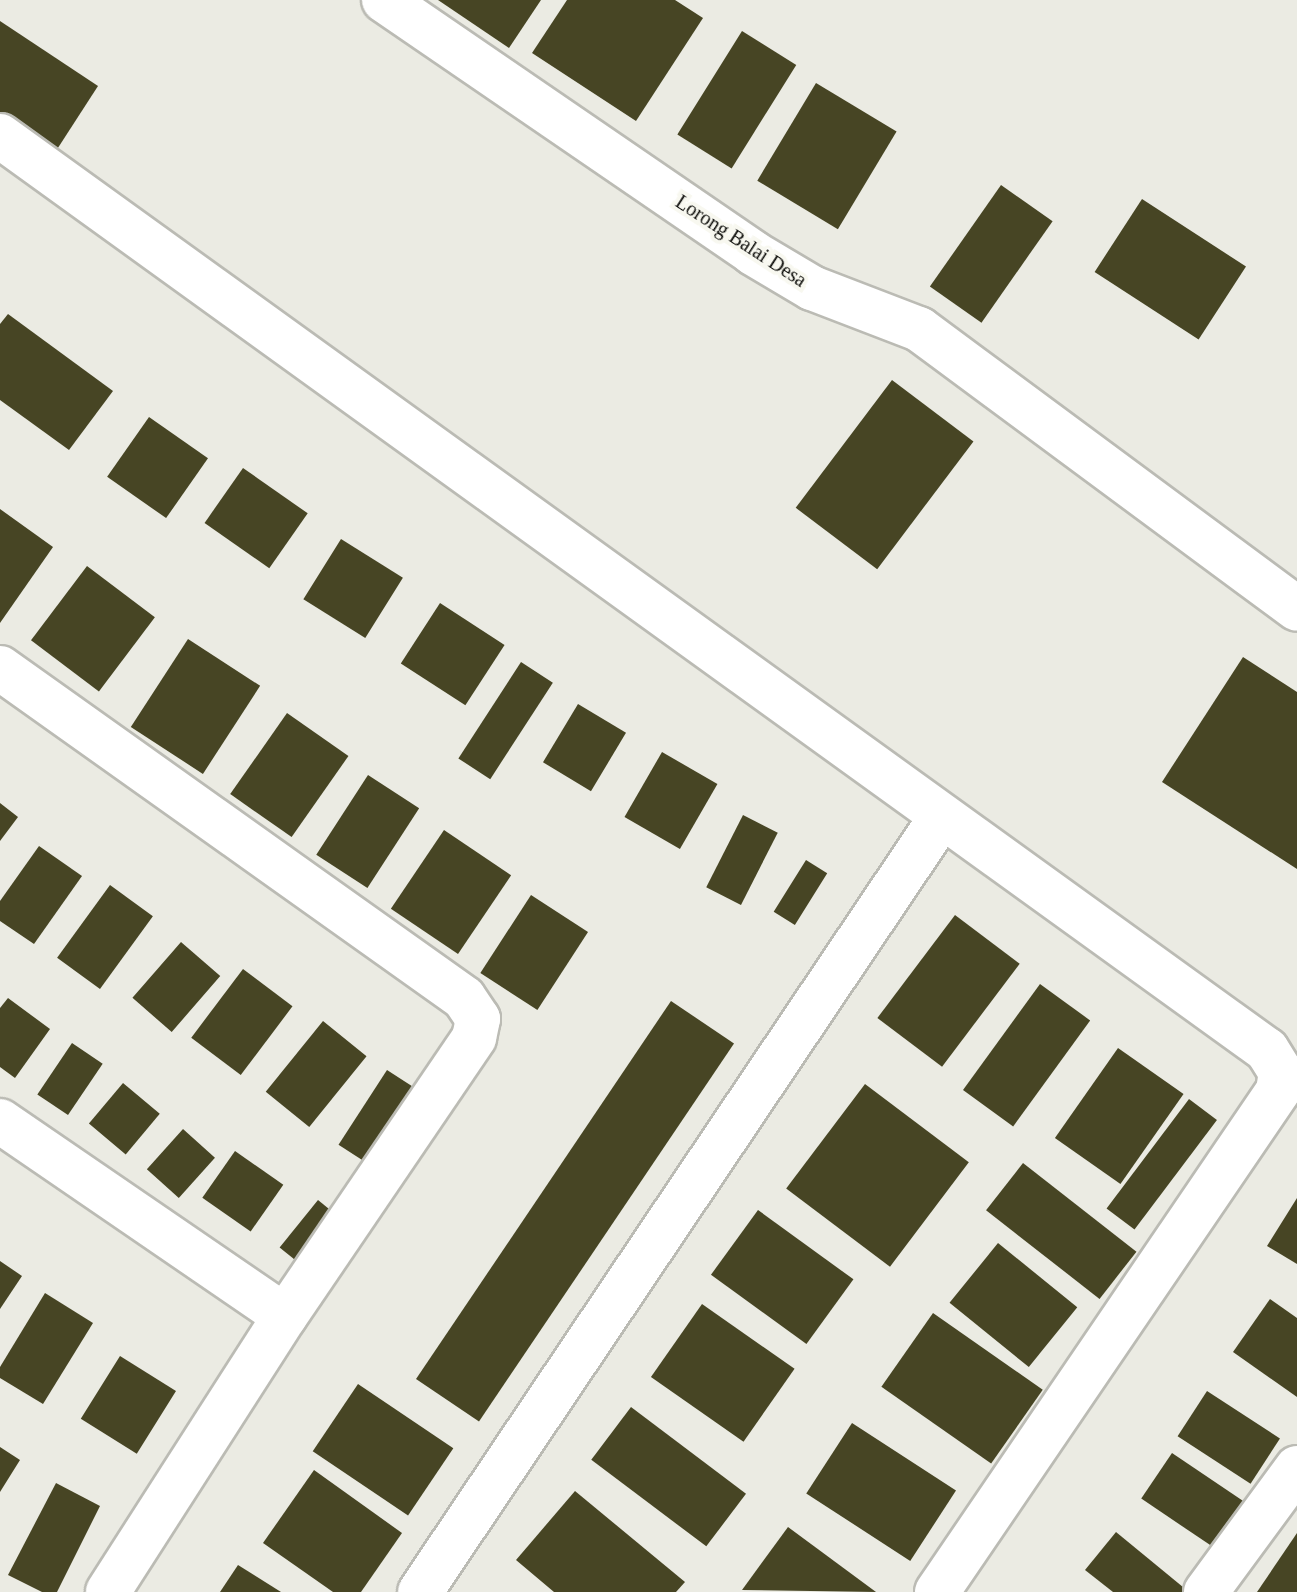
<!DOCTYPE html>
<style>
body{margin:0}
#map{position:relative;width:1297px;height:1592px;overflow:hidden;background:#ebebe3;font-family:Georgia,serif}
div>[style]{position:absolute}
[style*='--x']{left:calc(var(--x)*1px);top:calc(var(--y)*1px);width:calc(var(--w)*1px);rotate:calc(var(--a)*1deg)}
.building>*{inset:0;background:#474524;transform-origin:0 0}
.roads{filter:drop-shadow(2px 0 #bbbbb4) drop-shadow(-2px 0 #bbbbb4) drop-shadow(0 2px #bbbbb4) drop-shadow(0 -2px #bbbbb4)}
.minor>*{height:44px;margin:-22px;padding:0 22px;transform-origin:22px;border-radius:22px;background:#fff}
span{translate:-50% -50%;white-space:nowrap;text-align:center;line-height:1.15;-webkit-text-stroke:8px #f8f8f0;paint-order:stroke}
.street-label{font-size:20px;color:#0d0d0a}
</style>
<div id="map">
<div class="building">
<i style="clip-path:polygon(438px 0,541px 0,509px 48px)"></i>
<i style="clip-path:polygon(567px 0,675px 0,703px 18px,636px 121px,532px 53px)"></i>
<i style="clip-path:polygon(0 21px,98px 86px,54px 154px,0 119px)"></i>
<i style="left:742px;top:31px;width:64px;height:122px;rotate:32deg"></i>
<i style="left:816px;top:83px;width:94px;height:114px;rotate:31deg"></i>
<i style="left:1001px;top:185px;width:63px;height:124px;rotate:35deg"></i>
<i style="left:1142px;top:199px;width:124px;height:87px;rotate:33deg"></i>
<i style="clip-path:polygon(8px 314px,113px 391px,69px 450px,0 400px,0 324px)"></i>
<i style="left:892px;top:380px;width:102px;height:160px;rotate:37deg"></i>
<i style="left:149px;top:417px;width:72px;height:73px;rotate:35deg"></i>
<i style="left:243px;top:468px;width:79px;height:67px;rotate:35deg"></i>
<i style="clip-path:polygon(0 509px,53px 547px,0 623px)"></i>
<i style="left:341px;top:539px;width:73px;height:71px;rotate:32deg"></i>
<i style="left:87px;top:566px;width:85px;height:93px;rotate:37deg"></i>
<i style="left:440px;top:603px;width:77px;height:72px;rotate:33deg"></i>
<i style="left:188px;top:639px;width:86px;height:105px;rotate:33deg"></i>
<i style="clip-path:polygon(1243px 657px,1297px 692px,1297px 869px,1162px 782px)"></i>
<i style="left:521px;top:662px;width:38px;height:115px;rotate:33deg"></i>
<i style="left:578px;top:704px;width:56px;height:68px;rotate:31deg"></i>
<i style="left:287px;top:713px;width:75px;height:99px;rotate:35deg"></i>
<i style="left:662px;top:752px;width:64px;height:75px;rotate:30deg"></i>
<i style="left:368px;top:775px;width:61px;height:95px;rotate:33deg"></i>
<i style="clip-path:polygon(0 803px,18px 817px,0 841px)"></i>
<i style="left:743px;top:815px;width:39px;height:81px;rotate:27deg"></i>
<i style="left:444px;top:830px;width:81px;height:95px;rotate:34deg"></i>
<i style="clip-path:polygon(39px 846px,82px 876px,34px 944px,0 921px,0 901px)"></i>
<i style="left:806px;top:860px;width:25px;height:61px;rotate:32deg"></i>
<i style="left:110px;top:885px;width:53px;height:90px;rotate:36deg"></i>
<i style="left:531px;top:895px;width:68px;height:93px;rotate:33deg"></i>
<i style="left:955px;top:915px;width:81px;height:129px;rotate:37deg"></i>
<i style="left:181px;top:942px;width:52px;height:74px;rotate:41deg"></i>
<i style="left:243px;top:969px;width:62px;height:86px;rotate:37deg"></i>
<i style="left:1040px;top:984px;width:62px;height:131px;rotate:36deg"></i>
<i style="clip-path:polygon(8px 998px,50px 1029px,15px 1078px,0 1067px,0 1008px)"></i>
<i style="left:671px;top:1001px;width:76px;height:456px;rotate:34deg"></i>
<i style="left:323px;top:1021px;width:56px;height:91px;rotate:39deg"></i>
<i style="left:72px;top:1043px;width:37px;height:62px;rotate:34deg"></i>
<i style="left:1118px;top:1048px;width:80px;height:110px;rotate:35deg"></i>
<i style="left:387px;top:1070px;width:42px;height:89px;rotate:33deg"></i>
<i style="left:123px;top:1083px;width:48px;height:53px;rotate:40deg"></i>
<i style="left:865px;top:1084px;width:130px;height:131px;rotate:37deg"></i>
<i style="left:1189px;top:1099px;width:35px;height:137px;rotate:37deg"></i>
<i style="left:183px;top:1129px;width:43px;height:54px;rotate:42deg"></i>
<i style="left:235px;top:1151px;width:59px;height:57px;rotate:35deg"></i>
<i style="left:1023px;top:1163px;width:144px;height:60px;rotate:38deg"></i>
<i style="clip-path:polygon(1297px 1198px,1297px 1264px,1267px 1246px)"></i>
<i style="left:318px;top:1200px;width:32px;height:61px;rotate:39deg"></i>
<i style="left:758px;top:1210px;width:118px;height:80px;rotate:36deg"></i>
<i style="left:998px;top:1243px;width:102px;height:77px;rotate:39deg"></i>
<i style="clip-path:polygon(0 1261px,22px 1276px,0 1309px)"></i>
<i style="clip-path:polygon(45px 1293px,93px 1323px,43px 1404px,0 1378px,0 1367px)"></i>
<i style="clip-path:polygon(1270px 1299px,1297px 1318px,1297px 1397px,1233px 1352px)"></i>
<i style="left:702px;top:1304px;width:113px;height:89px;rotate:35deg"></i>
<i style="left:933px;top:1313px;width:134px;height:90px;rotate:35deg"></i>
<i style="left:120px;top:1356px;width:66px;height:74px;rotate:32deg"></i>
<i style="left:358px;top:1384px;width:115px;height:81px;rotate:34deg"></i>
<i style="left:1207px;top:1391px;width:87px;height:54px;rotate:33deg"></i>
<i style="left:631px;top:1407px;width:144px;height:66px;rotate:37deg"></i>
<i style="left:852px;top:1423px;width:124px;height:84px;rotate:33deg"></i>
<i style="clip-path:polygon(0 1447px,20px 1460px,0 1492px)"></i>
<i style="left:1172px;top:1453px;width:93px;height:55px;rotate:34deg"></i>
<i style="clip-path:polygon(314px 1470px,402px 1533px,361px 1592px,333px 1592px,263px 1543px)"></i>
<i style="clip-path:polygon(56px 1483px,100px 1506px,57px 1592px,42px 1592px,8px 1575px)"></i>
<i style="clip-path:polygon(575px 1491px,685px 1582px,676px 1592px,554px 1592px,516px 1560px)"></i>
<i style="clip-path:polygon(788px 1527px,876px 1592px,742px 1590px)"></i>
<i style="clip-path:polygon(1116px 1532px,1189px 1592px,1113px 1592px,1085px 1570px)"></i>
<i style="clip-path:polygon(1297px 1533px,1297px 1592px,1257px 1592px)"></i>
<i style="clip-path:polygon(238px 1565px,281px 1592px,220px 1592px)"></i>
</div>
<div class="roads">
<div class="minor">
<i style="--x:384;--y:0;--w:447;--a:34.4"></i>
<i style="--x:753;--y:253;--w:69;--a:30.7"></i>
<i style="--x:812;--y:288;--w:115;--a:21"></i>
<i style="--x:919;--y:329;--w:470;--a:36.5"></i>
<i style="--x:0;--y:136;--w:1562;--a:35.81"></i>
<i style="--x:1267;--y:1050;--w:26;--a:58"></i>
<i style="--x:1281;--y:1072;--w:19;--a:99"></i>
<i style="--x:1278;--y:1091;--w:606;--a:124.24"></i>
<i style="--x:0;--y:668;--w:569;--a:35.42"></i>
<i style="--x:464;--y:998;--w:25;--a:56"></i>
<i style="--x:478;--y:1019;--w:19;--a:102"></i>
<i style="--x:474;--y:1038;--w:336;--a:124.2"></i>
<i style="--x:285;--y:1316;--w:328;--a:122.7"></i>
<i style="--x:0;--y:1121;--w:345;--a:34.4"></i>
<i style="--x:420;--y:1592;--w:935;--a:-56.07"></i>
<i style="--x:1206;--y:1592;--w:154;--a:-53.7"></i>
</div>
</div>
<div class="street-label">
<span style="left:741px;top:241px;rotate:33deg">Lorong Balai Desa</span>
</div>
</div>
